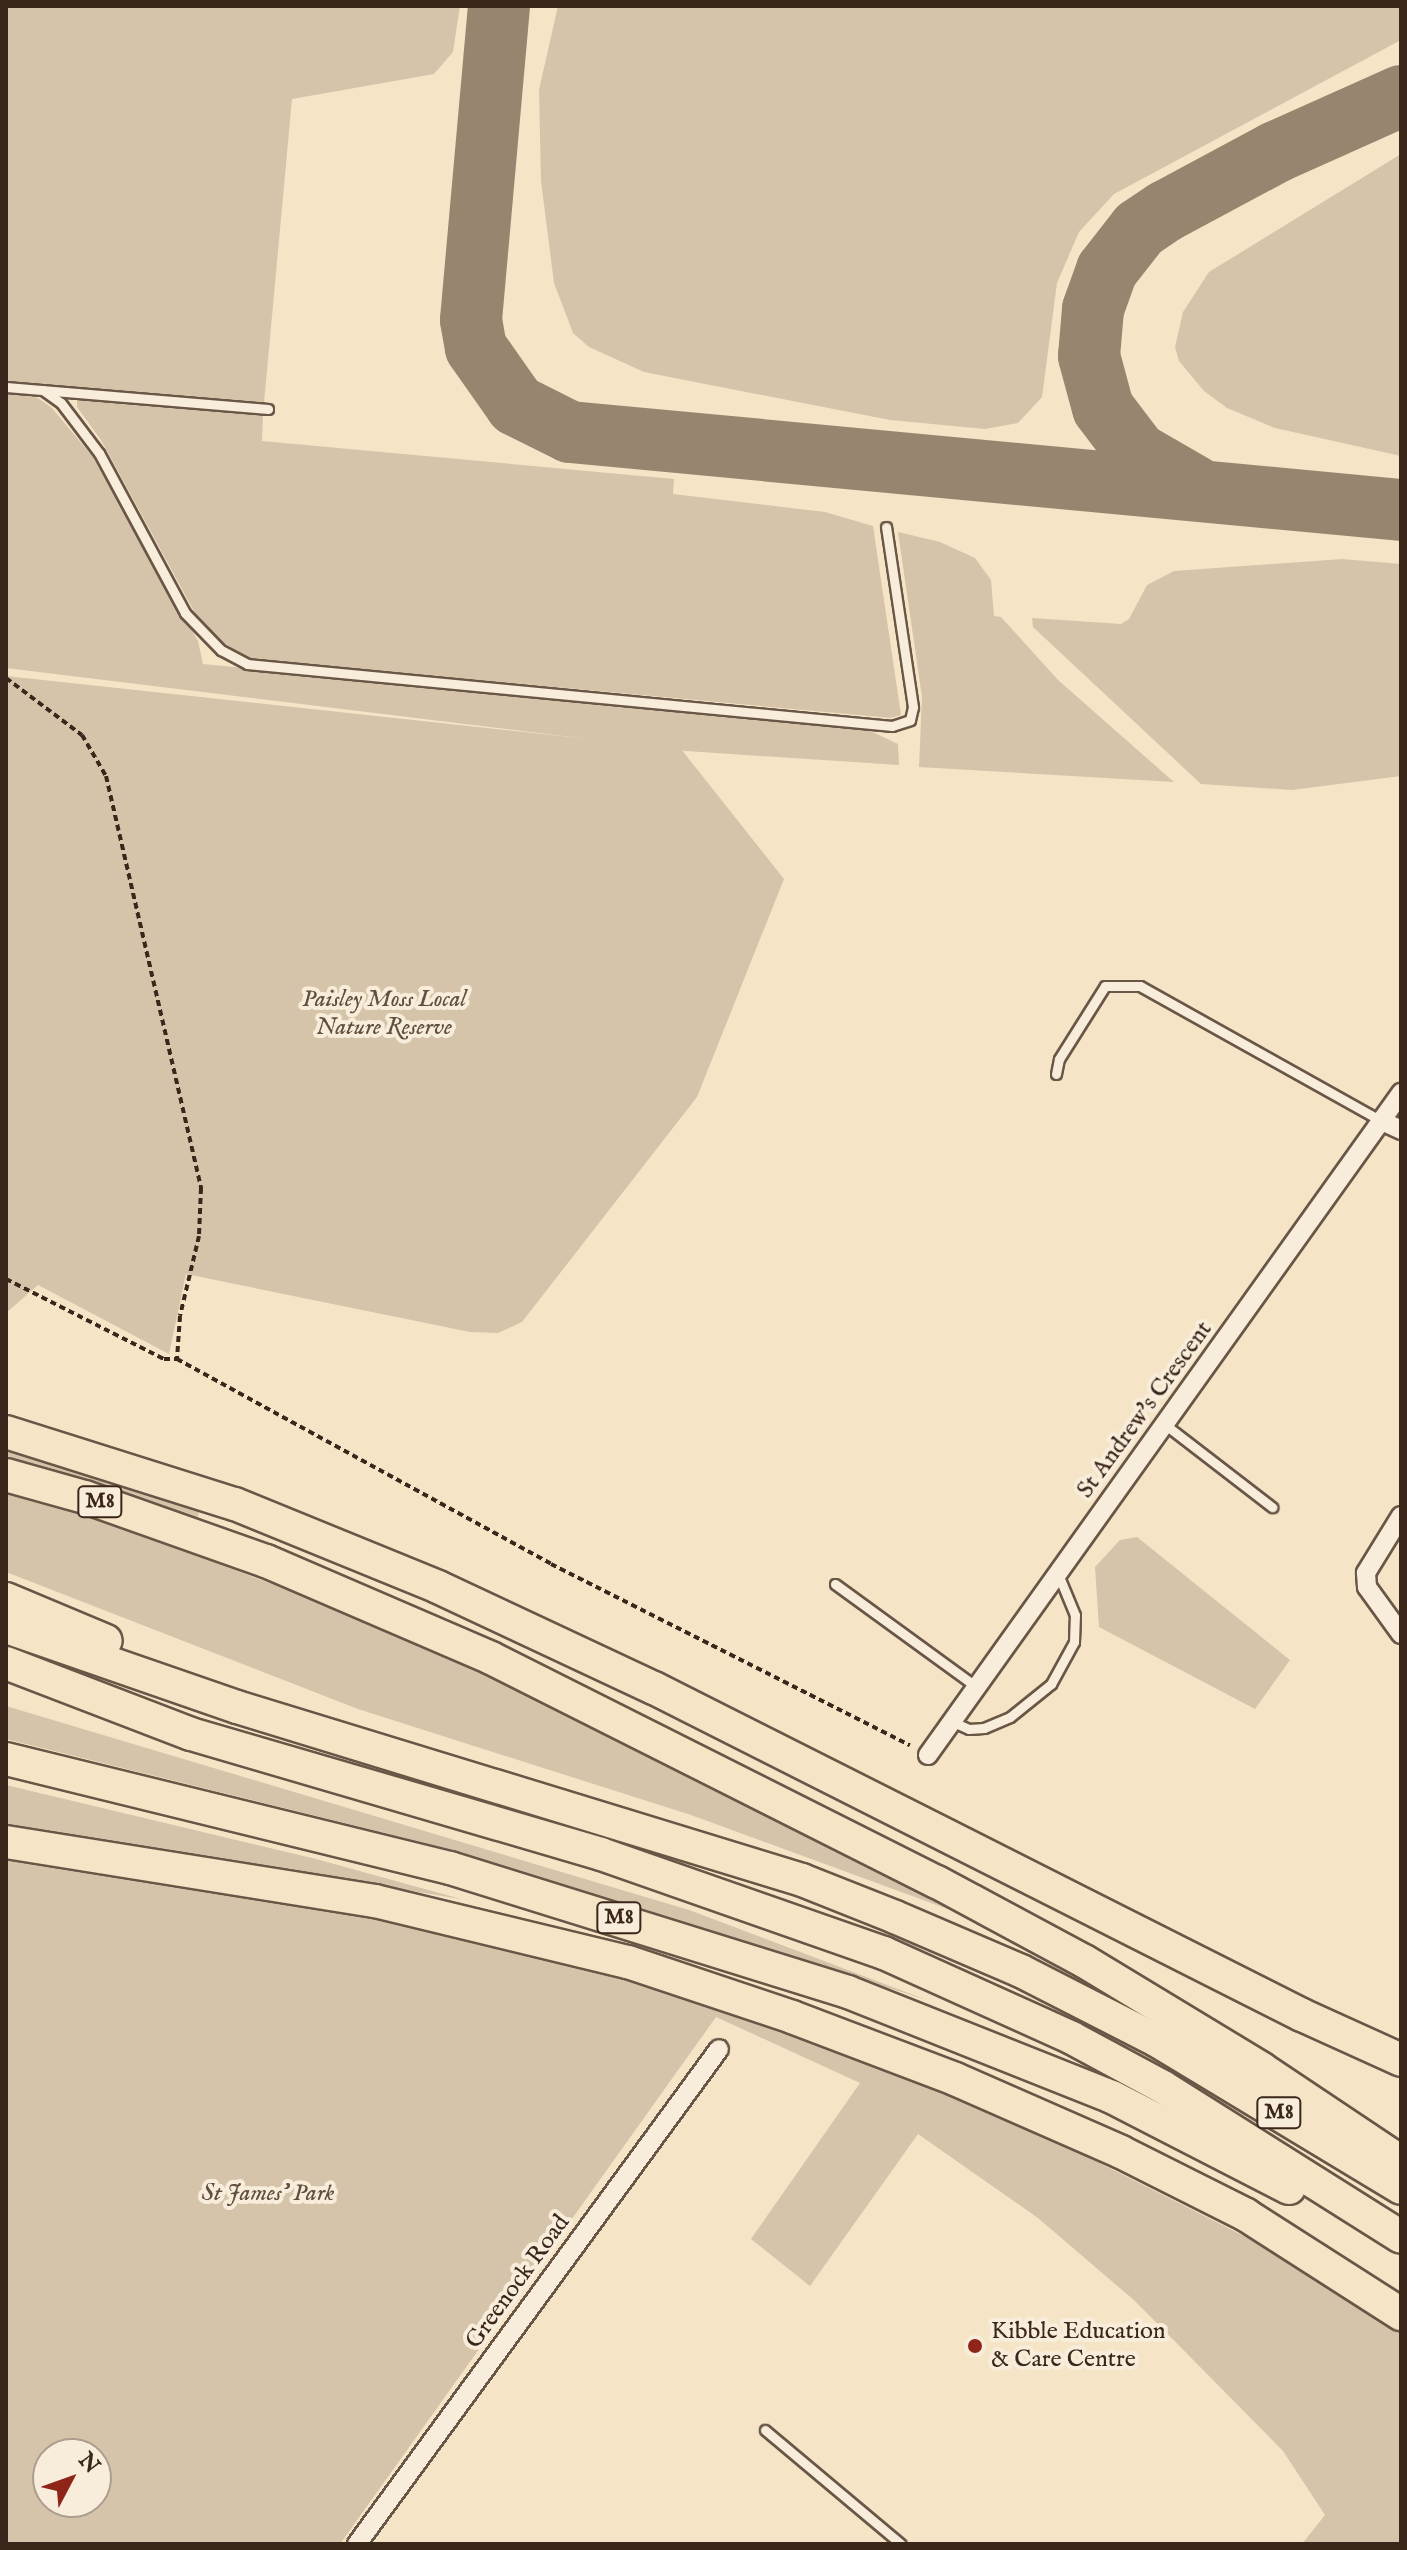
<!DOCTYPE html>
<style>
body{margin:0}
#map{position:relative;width:1407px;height:2550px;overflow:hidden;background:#f5e4c6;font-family:"IM FELL English",serif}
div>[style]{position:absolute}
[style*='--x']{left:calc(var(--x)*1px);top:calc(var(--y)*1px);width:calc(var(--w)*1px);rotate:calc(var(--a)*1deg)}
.green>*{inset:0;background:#d5c4a9}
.taxiway>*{height:62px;margin:-31px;padding:0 31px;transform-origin:31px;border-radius:31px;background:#988570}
.path>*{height:4px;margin-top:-2px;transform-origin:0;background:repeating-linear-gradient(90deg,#3b261b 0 6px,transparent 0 10px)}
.roads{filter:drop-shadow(2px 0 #6a5646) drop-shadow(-2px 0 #6a5646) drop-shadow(0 2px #6a5646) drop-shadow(0 -2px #6a5646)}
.lane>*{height:9px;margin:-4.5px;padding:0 4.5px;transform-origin:4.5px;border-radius:4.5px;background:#f8edda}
.street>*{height:18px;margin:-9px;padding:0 9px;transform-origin:9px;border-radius:9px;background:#f8edda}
.highway>*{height:32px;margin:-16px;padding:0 16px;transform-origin:16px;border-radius:16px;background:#f5e4c6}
.dots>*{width:22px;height:22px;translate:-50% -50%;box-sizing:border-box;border:4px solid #f8edda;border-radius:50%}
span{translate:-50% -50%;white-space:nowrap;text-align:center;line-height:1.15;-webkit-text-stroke:8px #f8edda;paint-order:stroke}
.shield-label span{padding:2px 6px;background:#f8edda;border:2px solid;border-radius:6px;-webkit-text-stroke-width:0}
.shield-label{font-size:22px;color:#3b261b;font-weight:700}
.park-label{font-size:24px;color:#624e3e;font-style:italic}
.street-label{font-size:24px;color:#3b261b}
.poi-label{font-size:24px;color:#3b261b}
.left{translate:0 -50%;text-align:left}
.frame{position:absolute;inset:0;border:8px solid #3b261b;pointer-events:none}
.north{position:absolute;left:32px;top:2438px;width:80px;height:80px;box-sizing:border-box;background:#f8edda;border:2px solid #ac9d8e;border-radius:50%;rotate:49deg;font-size:22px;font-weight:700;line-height:32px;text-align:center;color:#3b261b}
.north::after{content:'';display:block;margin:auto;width:28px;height:36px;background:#8f2418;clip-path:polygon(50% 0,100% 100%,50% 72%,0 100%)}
</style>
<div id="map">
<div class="green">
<i style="clip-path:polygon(6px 6px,460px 6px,453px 52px,434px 74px,292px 99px,264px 403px,6px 382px)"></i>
<i style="clip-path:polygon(558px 6px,1401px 6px,1401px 40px,1114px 194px,1079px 232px,1057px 283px,1042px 397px,1018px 423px,985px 429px,890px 420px,644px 372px,589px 347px,573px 333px,554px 283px,541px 181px,539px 90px)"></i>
<i style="clip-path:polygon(1401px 154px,1401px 456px,1275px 428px,1227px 408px,1204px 391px,1179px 361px,1175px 347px,1183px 312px,1209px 272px)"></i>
<i style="clip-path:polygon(6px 392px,38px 398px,52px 408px,92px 456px,198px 641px,203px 664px,866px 729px,898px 744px,899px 765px,686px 751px,6px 668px)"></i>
<i style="clip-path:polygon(77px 398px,263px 414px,262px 441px,674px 479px,673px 494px,825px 512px,873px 526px,901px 715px,891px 718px,249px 659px,218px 639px,196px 615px,101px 440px,77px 407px)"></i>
<i style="clip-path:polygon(898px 532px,940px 542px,975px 558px,991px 580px,994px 616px,1001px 617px,1058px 680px,1174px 782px,919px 767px,922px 697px)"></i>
<i style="clip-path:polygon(1342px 559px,1401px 564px,1401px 776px,1292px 790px,1201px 784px,1033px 627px,1032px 618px,1121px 624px,1129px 619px,1147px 585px,1174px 571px)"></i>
<i style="clip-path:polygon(6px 676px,681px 749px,784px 879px,697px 1097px,522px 1322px,498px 1333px,470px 1332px,186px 1274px,169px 1354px,38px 1285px,6px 1313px)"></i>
<i style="clip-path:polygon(6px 1451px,200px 1507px,190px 1553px,317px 1601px,501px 1682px,964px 1915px,691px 1815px,358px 1709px,6px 1572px)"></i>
<i style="clip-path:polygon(1137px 1537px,1290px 1660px,1255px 1709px,1099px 1627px,1095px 1567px,1120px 1540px)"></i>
<i style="clip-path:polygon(6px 1706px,689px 1910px,927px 2000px,449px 1849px,6px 1739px)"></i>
<i style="clip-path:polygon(6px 1785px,316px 1859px,461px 1899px,6px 1825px)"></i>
<i style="clip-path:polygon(evenodd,6px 1859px,449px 1931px,667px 1985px,949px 2087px,1325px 2277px,1401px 2331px,1401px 2544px,1302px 2544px,1325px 2515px,1283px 2451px,1135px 2301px,1038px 2218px,918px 2134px,810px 2286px,751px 2239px,860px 2083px,716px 2017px,340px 2544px,6px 2544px,6px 1859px,48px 2454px,96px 2454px,96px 2502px,48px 2502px,48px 2454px)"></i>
</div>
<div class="taxiway">
<i style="--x:499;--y:6;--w:315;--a:95.1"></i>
<i style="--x:471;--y:320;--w:28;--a:80"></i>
<i style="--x:476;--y:348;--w:70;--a:54.9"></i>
<i style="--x:516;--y:405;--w:60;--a:26.6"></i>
<i style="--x:570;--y:432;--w:835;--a:5.36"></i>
<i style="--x:1196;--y:487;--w:68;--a:-150"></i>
<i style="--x:1137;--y:453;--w:56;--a:-127.1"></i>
<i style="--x:1103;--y:408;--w:54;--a:-105.1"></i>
<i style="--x:1089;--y:356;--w:47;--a:-85.1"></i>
<i style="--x:1093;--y:309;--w:41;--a:-70.3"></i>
<i style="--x:1107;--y:270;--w:52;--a:-52"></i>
<i style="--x:1139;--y:229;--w:32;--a:-34"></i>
<i style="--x:1166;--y:211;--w:125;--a:-28.2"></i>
<i style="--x:1276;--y:152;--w:137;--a:-24.1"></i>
</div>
<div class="path">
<i style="--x:6;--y:678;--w:95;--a:36.9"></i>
<i style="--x:82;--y:735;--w:48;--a:59.7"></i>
<i style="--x:106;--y:776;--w:423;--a:77"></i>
<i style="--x:201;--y:1188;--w:48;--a:92.4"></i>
<i style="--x:199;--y:1236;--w:82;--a:103.4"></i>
<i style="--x:180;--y:1316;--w:43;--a:94"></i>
<i style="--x:177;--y:1359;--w:426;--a:28.7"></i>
<i style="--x:551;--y:1564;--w:402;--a:26.8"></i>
<i style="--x:6;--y:1279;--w:177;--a:26.9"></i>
<i style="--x:164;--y:1359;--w:13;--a:0"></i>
</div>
<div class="roads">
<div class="lane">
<i style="--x:6;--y:387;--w:263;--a:4.8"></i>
<i style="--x:43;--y:390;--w:22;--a:36"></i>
<i style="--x:61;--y:403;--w:63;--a:52.8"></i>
<i style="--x:99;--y:453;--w:182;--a:61.7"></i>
<i style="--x:185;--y:613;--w:52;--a:45.8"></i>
<i style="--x:221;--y:650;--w:30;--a:28"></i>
<i style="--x:247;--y:664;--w:648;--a:5.49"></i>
<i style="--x:892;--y:726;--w:19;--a:-18"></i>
<i style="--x:910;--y:720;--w:13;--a:-77"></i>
<i style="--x:913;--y:707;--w:182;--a:-98.5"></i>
<i style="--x:1056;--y:1074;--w:15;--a:-79"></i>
<i style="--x:1059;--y:1059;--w:86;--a:-57.8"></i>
<i style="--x:1105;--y:986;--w:35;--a:0"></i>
<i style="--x:1140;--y:986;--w:277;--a:29.2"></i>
<i style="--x:1163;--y:1423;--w:138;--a:37.6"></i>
<i style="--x:835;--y:1584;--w:177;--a:36"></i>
<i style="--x:953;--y:1722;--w:17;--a:24"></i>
<i style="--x:969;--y:1729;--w:15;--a:-4"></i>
<i style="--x:984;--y:1728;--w:28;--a:-23"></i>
<i style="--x:1010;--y:1717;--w:53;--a:-38.8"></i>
<i style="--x:1051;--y:1684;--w:48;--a:-61.3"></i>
<i style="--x:1074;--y:1642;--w:27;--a:-88"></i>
<i style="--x:1075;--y:1615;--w:44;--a:-112.5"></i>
<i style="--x:765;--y:2430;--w:177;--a:40"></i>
</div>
<div class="street">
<i style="--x:1382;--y:1121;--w:21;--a:25"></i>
<i style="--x:1401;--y:1516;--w:67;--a:121.6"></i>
<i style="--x:1366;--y:1573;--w:14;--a:86"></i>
<i style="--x:1367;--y:1587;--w:58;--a:54.1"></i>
<i style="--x:928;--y:1755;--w:814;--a:-54.45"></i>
<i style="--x:357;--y:2544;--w:613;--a:-53.82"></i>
</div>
<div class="highway">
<i style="--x:6;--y:1432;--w:240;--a:17.5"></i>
<i style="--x:235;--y:1504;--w:219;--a:22.2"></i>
<i style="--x:438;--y:1587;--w:238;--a:25.1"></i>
<i style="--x:654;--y:1688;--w:726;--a:26.78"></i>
<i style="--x:1302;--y:2015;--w:109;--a:24.4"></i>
<i style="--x:6;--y:1475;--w:82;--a:15.6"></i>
<i style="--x:85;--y:1497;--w:192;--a:19.5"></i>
<i style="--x:266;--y:1561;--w:245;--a:23.3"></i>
<i style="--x:491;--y:1658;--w:499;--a:26.7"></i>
<i style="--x:937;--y:1882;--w:167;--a:28.3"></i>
<i style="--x:1084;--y:1961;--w:208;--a:31.2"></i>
<i style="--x:1262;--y:2069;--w:167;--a:33.8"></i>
<i style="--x:6;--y:1599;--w:108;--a:22.8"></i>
<i style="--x:6;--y:1627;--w:244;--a:19.1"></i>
<i style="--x:237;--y:1707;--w:591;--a:17.02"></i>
<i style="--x:802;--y:1880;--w:100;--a:21.7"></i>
<i style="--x:895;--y:1917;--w:137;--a:23.2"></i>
<i style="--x:1021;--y:1971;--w:152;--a:27.1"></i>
<i style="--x:1156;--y:2040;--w:286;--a:31.1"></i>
<i style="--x:6;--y:1663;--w:198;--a:21"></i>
<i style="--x:191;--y:1734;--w:427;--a:16.3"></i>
<i style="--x:601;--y:1854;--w:300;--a:19.3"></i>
<i style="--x:884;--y:1953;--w:206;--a:24.3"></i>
<i style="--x:1072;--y:2038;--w:103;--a:28.3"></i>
<i style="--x:1163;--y:2087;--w:281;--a:32.2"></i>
<i style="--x:6;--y:1759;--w:457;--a:13.8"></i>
<i style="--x:450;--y:1868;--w:417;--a:17.3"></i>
<i style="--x:848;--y:1992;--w:284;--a:21.7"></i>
<i style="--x:1112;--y:2097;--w:199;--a:27.2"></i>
<i style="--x:6;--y:1842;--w:374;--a:9.1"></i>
<i style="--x:375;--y:1901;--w:260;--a:13.6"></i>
<i style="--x:628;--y:1962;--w:173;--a:18.5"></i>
<i style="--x:792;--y:2017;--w:174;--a:20.8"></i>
<i style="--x:955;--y:2079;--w:181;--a:23.7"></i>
<i style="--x:1121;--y:2152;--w:140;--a:26.7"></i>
<i style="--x:1246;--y:2215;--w:184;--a:32.6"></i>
</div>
</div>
<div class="dots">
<i style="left:975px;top:2346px;background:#8f2418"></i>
</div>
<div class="shield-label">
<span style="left:100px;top:1502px">M8</span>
<span style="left:619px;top:1918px">M8</span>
<span style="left:1279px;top:2113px">M8</span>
</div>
<div class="park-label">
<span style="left:384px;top:1014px">Paisley Moss Local<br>Nature Reserve</span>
<span style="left:268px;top:2194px">St James' Park</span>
</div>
<div class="street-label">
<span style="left:1145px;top:1410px;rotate:-54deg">St Andrew's Crescent</span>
<span style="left:518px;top:2282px;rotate:-54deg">Greenock Road</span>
</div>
<div class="poi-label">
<span class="left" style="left:991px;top:2346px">Kibble Education<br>&amp; Care Centre</span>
</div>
<div class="frame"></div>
<div class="north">N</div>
</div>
